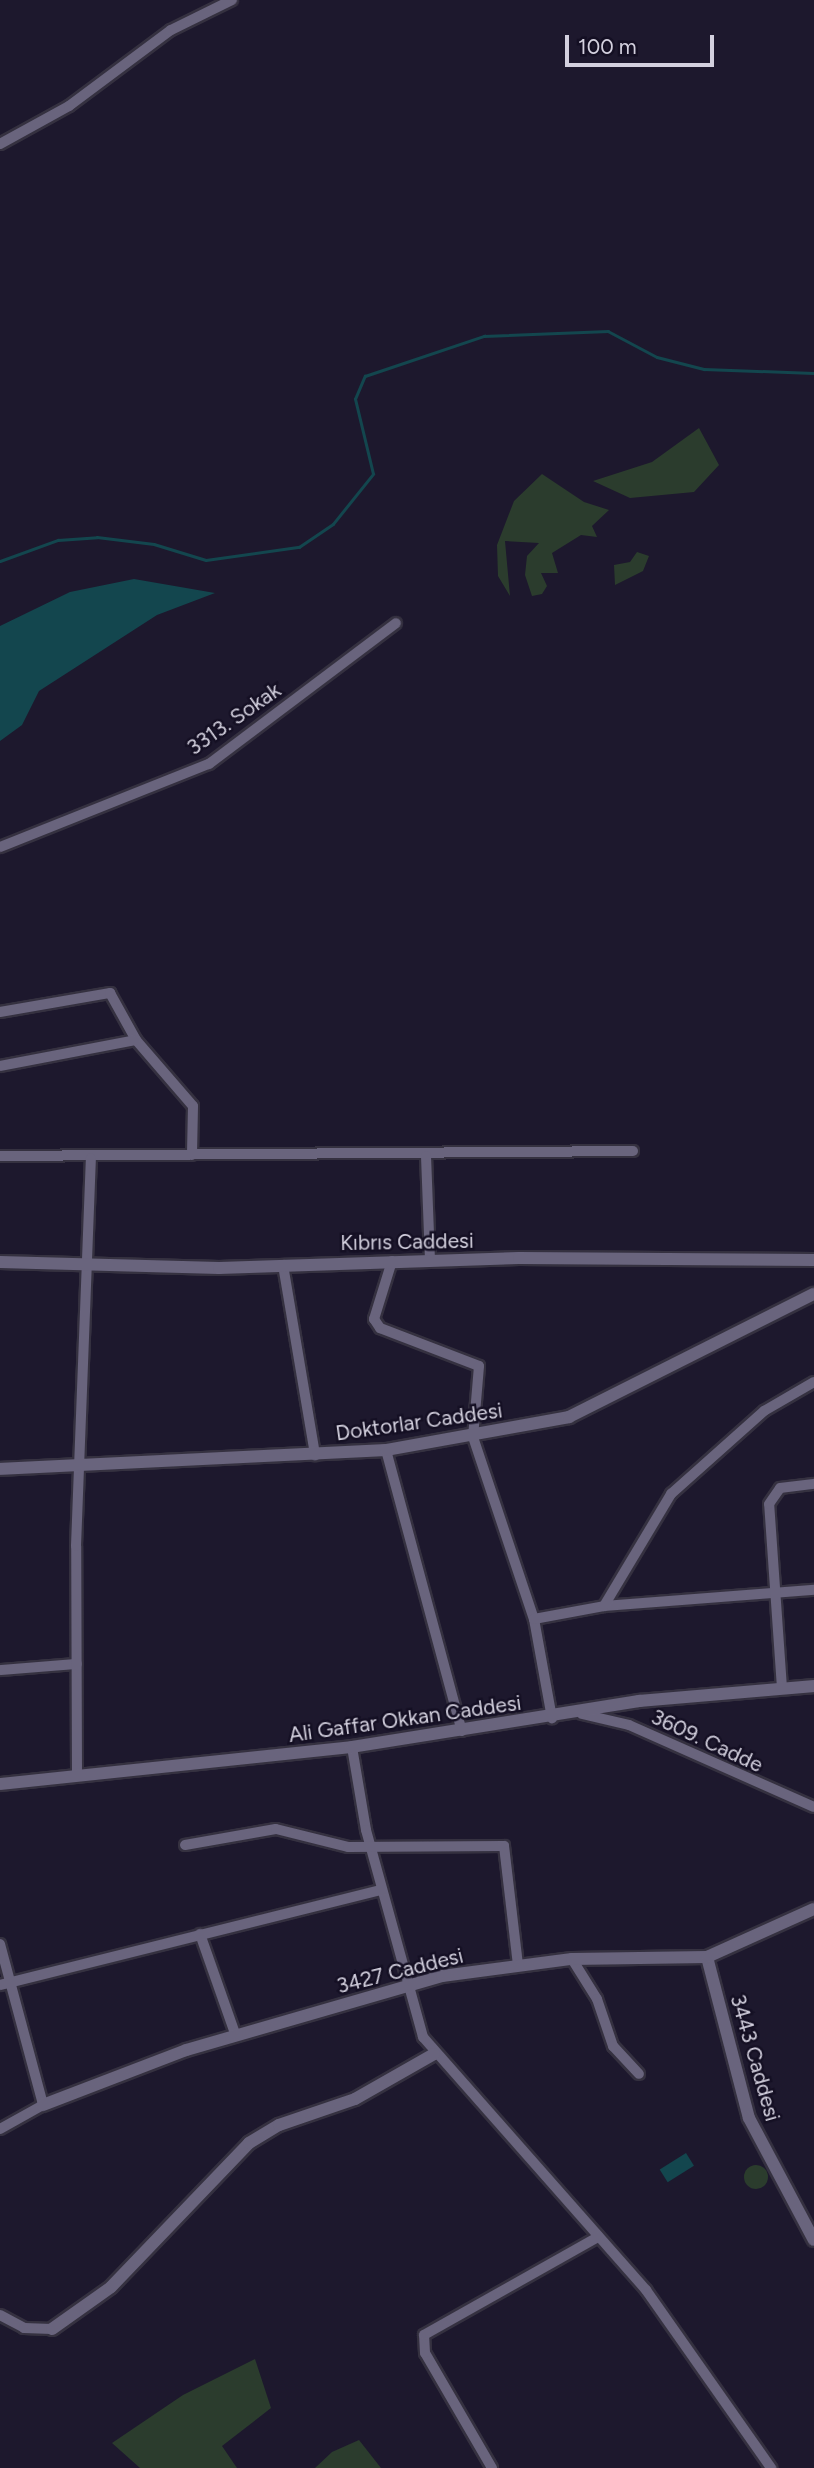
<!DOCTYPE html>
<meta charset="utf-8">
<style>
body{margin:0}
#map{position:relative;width:814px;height:2468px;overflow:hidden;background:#1d182d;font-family:Figtree,sans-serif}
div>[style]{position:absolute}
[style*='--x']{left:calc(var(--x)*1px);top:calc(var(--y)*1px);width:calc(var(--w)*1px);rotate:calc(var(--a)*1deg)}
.green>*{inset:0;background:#2b3c2d}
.round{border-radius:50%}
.water>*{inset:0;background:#13464e;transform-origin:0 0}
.stream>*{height:2.5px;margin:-1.25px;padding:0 1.25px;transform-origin:1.25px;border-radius:1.25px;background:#13464e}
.roads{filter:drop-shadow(2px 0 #353140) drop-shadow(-2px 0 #353140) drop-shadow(0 2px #353140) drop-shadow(0 -2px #353140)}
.minor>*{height:10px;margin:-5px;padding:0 5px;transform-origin:5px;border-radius:5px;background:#69647d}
.tertiary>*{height:12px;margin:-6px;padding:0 6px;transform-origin:6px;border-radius:6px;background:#69647d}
span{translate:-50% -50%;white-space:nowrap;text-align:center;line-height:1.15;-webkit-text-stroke:5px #140f23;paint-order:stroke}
.street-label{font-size:21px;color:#d3d0de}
.scale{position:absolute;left:565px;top:35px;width:149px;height:32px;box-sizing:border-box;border:4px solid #d3d0de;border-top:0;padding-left:9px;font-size:21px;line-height:24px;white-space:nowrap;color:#d3d0de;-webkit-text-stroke:5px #140f23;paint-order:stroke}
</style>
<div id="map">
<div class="green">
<i style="clip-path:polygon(699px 428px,719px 465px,694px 492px,630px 498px,593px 481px,652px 462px)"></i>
<i style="clip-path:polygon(542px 474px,584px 502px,609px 510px,592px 526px,597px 537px,581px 535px,552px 553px,558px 573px,541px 573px,547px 586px,542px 594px,532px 596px,525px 575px,527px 556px,539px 543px,505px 541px,510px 596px,498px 576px,497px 545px,514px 501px)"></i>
<i style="clip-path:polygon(637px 552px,649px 556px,643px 571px,615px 585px,614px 565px,630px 562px)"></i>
<i class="round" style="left:744px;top:2165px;width:24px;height:24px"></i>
<i style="clip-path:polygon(255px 2359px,271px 2408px,222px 2446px,237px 2468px,140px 2468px,112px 2443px,183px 2395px)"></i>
<i style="clip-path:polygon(359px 2440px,381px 2468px,315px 2468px,332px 2452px)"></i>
</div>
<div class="water">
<i style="clip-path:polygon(134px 579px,215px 593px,157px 615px,39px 691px,22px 725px,0 741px,0 626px,70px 592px)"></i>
<i style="left:686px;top:2153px;width:15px;height:31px;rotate:58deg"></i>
</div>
<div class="stream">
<i style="--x:0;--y:561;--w:62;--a:-19.9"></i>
<i style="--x:58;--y:540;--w:39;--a:-4"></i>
<i style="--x:97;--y:537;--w:57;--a:7"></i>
<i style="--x:154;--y:544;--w:54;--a:17.1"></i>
<i style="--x:206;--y:560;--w:94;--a:-8"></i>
<i style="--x:299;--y:547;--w:41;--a:-34.1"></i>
<i style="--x:333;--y:524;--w:64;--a:-51.3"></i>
<i style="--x:373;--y:474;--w:77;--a:-103.5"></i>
<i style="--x:355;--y:399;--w:25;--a:-67"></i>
<i style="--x:365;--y:376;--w:126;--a:-18.6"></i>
<i style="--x:484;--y:336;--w:124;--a:-2.3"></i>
<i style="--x:608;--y:331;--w:55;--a:28"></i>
<i style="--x:657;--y:357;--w:49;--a:14.3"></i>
<i style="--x:704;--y:369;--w:110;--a:2.1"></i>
</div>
<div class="roads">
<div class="minor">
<i style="--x:0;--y:144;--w:79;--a:-28.8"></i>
<i style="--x:69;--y:106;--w:127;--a:-36.7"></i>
<i style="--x:171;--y:30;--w:68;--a:-26.2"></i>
<i style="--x:0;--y:847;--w:225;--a:-21.7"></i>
<i style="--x:209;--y:764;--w:234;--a:-37"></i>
<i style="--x:0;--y:1012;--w:112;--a:-9.8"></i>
<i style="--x:110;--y:993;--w:54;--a:61"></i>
<i style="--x:136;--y:1040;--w:87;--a:49.2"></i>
<i style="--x:193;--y:1106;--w:49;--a:91.2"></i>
<i style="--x:0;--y:1066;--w:138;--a:-10.8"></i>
<i style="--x:0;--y:1156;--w:633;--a:-0.45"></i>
<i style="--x:426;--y:1156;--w:104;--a:87.8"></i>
<i style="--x:392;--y:1261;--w:61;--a:107.2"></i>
<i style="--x:374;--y:1319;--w:11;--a:56"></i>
<i style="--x:380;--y:1328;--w:106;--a:21"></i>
<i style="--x:479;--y:1366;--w:71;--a:94.8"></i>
<i style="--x:473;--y:1437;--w:192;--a:71.5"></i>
<i style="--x:534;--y:1619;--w:101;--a:79.7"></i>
<i style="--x:283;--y:1265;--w:193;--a:80.4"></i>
<i style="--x:386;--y:1450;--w:291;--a:74.9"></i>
<i style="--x:604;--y:1606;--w:211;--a:-4.4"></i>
<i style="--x:534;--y:1619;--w:71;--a:-10.5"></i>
<i style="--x:604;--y:1606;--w:131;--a:-59.1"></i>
<i style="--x:671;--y:1494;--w:125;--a:-41.7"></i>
<i style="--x:764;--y:1411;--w:58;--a:-30.1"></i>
<i style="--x:0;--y:1670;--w:77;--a:-4.5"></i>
<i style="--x:782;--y:1688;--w:184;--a:-94"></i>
<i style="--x:769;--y:1504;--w:19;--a:-55"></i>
<i style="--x:780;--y:1488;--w:34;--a:-7"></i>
<i style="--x:582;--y:1714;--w:48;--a:13.2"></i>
<i style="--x:629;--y:1725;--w:202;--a:23.9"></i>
<i style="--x:352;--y:1747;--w:84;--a:80.4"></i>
<i style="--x:366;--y:1830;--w:215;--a:74.6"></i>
<i style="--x:423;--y:2037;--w:337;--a:48.6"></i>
<i style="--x:646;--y:2290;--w:218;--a:54.9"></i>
<i style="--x:77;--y:1776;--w:230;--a:-90.2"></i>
<i style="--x:76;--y:1546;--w:388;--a:-87.8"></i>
<i style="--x:185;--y:1845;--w:92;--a:-10"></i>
<i style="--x:276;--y:1829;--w:74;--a:14"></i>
<i style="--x:348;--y:1847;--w:156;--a:-0.4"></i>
<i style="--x:504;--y:1846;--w:121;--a:83.3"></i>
<i style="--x:200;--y:1934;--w:108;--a:70.6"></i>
<i style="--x:0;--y:1944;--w:167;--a:75"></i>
<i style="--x:43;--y:2105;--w:49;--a:150.8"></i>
<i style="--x:572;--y:1959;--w:47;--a:58"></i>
<i style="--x:597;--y:1999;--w:50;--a:71.2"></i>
<i style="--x:613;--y:2046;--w:38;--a:47"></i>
<i style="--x:0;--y:1985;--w:393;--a:-14"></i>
<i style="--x:0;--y:2315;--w:27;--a:28"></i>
<i style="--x:24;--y:2328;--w:28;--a:2"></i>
<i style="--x:492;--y:2468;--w:133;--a:-120.2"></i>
<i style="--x:425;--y:2353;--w:18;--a:-93"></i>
<i style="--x:424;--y:2335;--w:200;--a:-29.4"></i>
</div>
<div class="tertiary">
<i style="--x:0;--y:1262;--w:219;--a:1.6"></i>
<i style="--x:219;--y:1268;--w:300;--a:-1.9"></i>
<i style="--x:519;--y:1258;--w:295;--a:0.4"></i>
<i style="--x:0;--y:1469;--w:386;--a:-2.8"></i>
<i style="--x:386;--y:1450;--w:186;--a:-10.2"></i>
<i style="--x:569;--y:1417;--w:274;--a:-26.7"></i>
<i style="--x:0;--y:1784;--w:354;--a:-6"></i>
<i style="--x:352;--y:1747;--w:291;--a:-9.1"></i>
<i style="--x:639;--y:1701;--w:176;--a:-4.9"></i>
<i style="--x:707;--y:1957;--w:166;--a:75.4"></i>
<i style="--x:749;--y:2118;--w:138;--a:62"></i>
<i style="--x:43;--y:2105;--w:153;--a:-21"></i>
<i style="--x:186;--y:2050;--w:266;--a:-16.1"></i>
<i style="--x:442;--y:1976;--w:131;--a:-7.5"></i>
<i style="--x:572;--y:1959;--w:135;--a:-0.8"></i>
<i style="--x:707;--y:1957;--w:117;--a:-24.2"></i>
<i style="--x:52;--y:2329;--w:72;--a:-35.4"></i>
<i style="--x:111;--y:2287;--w:199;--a:-46.2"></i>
<i style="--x:249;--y:2143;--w:35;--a:-31"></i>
<i style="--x:279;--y:2125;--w:80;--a:-18.9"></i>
<i style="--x:355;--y:2099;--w:91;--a:-29.7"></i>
</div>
</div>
<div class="street-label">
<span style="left:234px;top:719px;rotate:-35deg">3313. Sokak</span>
<span style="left:407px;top:1242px;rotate:-1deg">Kıbrıs Caddesi</span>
<span style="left:419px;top:1422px;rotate:-8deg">Doktorlar Caddesi</span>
<span style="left:405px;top:1719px;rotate:-8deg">Ali Gaffar Okkan Caddesi</span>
<span style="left:707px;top:1741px;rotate:25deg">3609. Cadde</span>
<span style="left:400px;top:1971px;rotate:-14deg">3427 Caddesi</span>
<span style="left:755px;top:2058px;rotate:74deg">3443 Caddesi</span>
</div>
<div class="scale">100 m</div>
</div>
